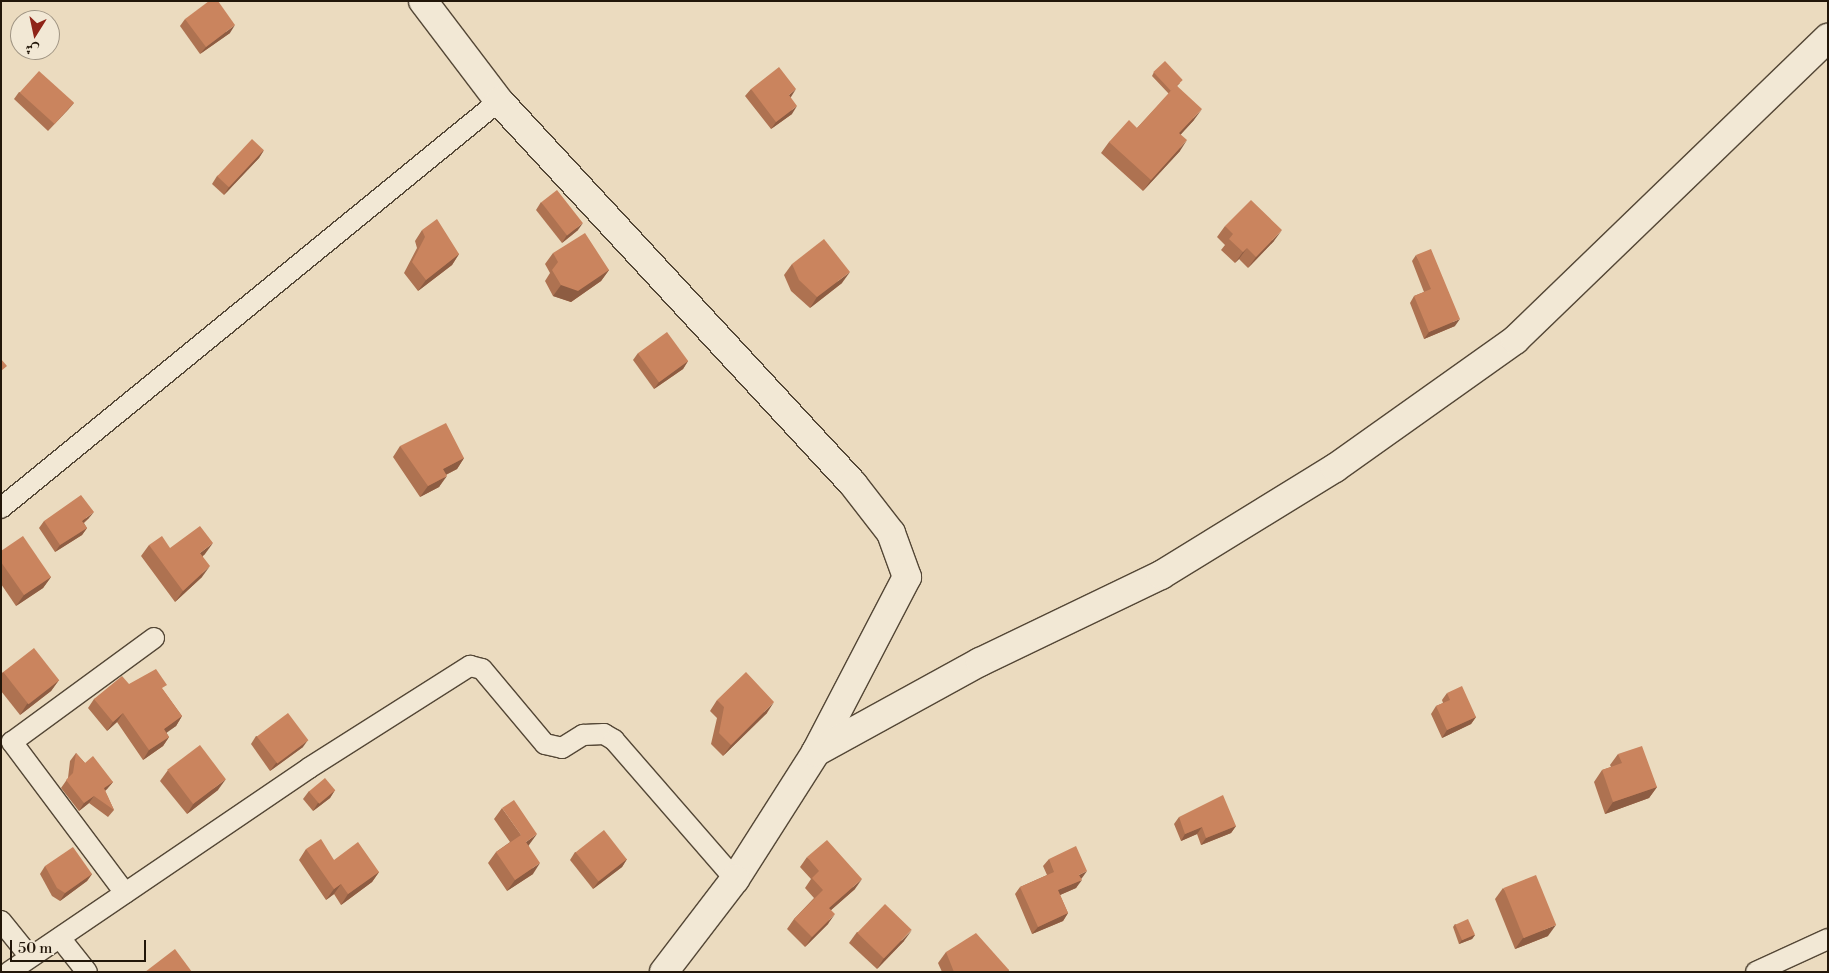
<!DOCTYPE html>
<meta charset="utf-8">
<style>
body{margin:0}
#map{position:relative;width:1829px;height:973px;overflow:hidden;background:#ebdbbf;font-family:"Libre Bodoni",Amiri,serif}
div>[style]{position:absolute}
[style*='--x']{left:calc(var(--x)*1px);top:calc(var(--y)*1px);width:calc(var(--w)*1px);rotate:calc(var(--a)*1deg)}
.roads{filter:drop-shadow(1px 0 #544736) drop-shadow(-1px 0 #544736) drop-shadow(0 1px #544736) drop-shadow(0 -1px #544736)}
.street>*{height:20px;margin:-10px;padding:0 10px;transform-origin:10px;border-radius:10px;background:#f2e8d5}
.secondary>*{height:28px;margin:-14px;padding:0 14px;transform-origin:14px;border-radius:14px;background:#f2e8d5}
.wall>*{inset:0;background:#ae7251}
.shaded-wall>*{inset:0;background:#8d5c42}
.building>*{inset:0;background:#ca845e;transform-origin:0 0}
span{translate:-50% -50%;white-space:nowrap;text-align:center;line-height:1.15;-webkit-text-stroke:4px #f2e8d5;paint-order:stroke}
.frame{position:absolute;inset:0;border:2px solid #221609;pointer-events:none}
.north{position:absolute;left:10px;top:10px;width:50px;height:50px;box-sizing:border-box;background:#f2e8d5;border:1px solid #9f9483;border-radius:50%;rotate:190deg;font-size:14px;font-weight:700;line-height:20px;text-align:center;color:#221609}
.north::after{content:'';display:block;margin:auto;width:18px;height:22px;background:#8f2418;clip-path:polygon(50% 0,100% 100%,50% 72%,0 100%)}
.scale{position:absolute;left:10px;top:940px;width:136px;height:22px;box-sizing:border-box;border:2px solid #221609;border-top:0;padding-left:6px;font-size:15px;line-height:18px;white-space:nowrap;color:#221609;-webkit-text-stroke:4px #f2e8d5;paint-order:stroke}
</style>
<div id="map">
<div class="roads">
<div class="street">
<i style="--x:1;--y:508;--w:643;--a:-39.26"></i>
<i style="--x:125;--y:893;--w:189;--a:-126.8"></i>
<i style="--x:12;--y:742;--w:176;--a:-36.2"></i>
<i style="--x:1;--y:921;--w:46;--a:51.1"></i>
<i style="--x:60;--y:938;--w:43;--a:51.5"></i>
<i style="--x:9;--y:972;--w:363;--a:-34.2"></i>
<i style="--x:309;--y:768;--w:191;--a:-32.4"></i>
<i style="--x:470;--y:666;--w:12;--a:14"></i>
<i style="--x:482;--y:669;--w:98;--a:50"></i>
<i style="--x:545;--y:744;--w:17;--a:13"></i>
<i style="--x:562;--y:748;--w:25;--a:-32"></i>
<i style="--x:583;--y:735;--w:21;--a:-3"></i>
<i style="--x:604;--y:734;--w:12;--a:31"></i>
<i style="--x:614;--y:740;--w:184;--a:49"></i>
<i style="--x:1756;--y:972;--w:79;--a:-24.6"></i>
</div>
<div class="secondary">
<i style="--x:423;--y:1;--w:126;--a:52.8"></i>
<i style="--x:499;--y:101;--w:522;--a:47.25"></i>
<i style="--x:853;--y:484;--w:62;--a:52.2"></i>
<i style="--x:891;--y:533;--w:47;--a:70"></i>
<i style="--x:907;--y:577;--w:197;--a:117.5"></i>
<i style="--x:816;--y:752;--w:151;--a:122.5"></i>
<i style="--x:735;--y:879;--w:117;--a:127.4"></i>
<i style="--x:816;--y:752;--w:187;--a:-28.8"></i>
<i style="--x:980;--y:662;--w:201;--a:-25.7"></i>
<i style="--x:1161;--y:575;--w:204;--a:-31.6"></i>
<i style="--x:1335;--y:468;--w:221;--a:-35.4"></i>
<i style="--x:1515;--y:340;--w:435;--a:-44"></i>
</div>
</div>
<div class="wall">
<i style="clip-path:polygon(185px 19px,230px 33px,200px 54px,180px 26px)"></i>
<i style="clip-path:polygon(1154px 72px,1180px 83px,1177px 86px,1194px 120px,1181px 134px,1180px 151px,1143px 191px,1101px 153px,1109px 142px,1137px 128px,1169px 94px,1152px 76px)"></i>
<i style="clip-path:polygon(751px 89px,791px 97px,790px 98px,792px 114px,771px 129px,745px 96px)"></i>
<i style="clip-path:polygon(19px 92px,74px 103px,68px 110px,48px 131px,14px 99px)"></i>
<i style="clip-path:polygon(264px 150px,259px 158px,224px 195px,212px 184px,217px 176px)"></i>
<i style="clip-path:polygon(541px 202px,578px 230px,562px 243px,536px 210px)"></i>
<i style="clip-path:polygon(1225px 226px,1274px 241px,1248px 268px,1239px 259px,1235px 263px,1221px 250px,1225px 245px,1217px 237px)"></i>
<i style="clip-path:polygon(422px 230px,459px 254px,452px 265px,418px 291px,404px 273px,417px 248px,415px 241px)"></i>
<i style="clip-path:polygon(553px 253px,609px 270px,601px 281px,571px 302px,553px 296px,545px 281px,550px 273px,545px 264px)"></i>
<i style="clip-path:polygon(1416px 255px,1455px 326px,1424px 339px,1410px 303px,1414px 296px,1424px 292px,1412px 261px)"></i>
<i style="clip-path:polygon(792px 264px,842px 283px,810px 308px,791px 291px,784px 275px)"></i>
<i style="clip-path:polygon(638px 353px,688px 361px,683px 369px,654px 389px,633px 360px)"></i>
<i style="clip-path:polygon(400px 446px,464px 458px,457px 469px,446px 475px,439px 487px,420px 497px,393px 457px)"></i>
<i style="clip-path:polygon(89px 518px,84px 523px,87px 528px,82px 535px,55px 552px,39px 528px,44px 521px)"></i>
<i style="clip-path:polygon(149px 545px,170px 548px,205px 554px,203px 556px,202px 577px,175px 602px,141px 556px)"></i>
<i style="clip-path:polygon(1px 551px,51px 577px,43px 588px,16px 606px,1px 584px)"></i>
<i style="clip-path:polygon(3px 672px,59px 680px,51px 691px,20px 715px,1px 691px,1px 674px)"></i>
<i style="clip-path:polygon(129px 684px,163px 690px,182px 716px,176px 726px,166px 732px,169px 737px,163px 746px,143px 760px,117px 722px,107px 731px,88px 708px,94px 699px)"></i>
<i style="clip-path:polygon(1447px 693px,1476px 717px,1471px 724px,1442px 738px,1431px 714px,1436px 706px,1443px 703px,1442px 700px)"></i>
<i style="clip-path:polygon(717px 700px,767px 713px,723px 756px,711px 744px,717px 718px,710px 711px)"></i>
<i style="clip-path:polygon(256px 736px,303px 747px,270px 771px,251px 744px)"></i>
<i style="clip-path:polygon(76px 753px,85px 763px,113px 782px,107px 789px,105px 791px,114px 810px,108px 817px,89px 803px,79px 811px,61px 788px,68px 778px,70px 761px)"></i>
<i style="clip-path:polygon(1618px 754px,1657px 787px,1649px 798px,1605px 814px,1594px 782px,1602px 770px,1611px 767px,1610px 765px)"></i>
<i style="clip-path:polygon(168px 770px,218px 790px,187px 814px,160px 781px)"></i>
<i style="clip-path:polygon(335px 790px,330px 798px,313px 811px,303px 799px,309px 791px)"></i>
<i style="clip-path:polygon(502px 808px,529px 846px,533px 874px,507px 891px,488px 863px,496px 852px,510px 842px,494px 819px)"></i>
<i style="clip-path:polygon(1179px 817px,1236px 826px,1231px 833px,1201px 845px,1197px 834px,1181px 841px,1174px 824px)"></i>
<i style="clip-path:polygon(306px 849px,334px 860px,379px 872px,372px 882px,341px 905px,334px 894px,326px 900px,299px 860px)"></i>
<i style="clip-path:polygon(575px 852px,627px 859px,622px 867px,593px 889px,570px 860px)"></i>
<i style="clip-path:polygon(807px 857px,855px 889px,831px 910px,828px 924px,805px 947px,787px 929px,794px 919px,814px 898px,805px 888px,811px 879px,800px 867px)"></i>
<i style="clip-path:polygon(1049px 859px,1082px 878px,1081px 879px,1076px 888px,1060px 895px,1068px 913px,1063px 921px,1032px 934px,1015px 894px,1020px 887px,1047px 875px,1043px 866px)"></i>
<i style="clip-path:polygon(45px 866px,92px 874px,87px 881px,60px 901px,52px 896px,40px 874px)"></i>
<i style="clip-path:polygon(1503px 888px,1548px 936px,1515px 949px,1495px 899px)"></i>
<i style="clip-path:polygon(1455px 924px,1475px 935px,1472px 939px,1459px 944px,1453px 927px)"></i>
<i style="clip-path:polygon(857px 932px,904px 941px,877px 969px,849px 943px)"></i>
<i style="clip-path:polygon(946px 952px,1009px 970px,1008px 972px,942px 972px,938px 963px)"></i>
</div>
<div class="shaded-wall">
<i style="clip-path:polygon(235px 25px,230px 33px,200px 54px,206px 47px)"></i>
<i style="clip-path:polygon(796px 89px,791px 97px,783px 103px,789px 95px)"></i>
<i style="clip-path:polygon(797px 106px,792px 114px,771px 129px,776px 122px)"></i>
<i style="clip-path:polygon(1202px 109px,1194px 120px,1172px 144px,1179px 133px)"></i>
<i style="clip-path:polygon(1187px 140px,1180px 151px,1143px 191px,1151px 180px)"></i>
<i style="clip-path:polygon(264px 150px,259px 158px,224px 195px,229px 187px)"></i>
<i style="clip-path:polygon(583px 223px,578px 230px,562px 243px,567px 235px)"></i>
<i style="clip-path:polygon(1282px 230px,1274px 241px,1248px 268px,1256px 257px)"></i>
<i style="clip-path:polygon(1247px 248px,1239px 259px,1235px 263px,1243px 252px)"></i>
<i style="clip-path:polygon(459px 254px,452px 265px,418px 291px,426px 280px)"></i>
<i style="clip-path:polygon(609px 270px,601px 281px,571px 302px,553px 296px,561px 285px)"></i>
<i style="clip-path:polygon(850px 272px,842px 283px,810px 308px,817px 297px)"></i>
<i style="clip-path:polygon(1460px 319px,1455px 326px,1424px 339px,1429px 332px)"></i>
<i style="clip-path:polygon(688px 361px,683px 369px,654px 389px,659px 382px)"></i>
<i style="clip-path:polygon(464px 458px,457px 469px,435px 480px,443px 469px)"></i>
<i style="clip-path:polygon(447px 476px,439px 487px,420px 497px,428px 486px)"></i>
<i style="clip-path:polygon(94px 512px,89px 518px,78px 527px,82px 521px)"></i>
<i style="clip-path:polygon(87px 528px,82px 535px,55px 552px,60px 545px)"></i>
<i style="clip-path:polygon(213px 543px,205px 554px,192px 564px,200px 553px)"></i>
<i style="clip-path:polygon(210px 566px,202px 577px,175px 602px,183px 591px)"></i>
<i style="clip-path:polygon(51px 577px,43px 588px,16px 606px,24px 595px)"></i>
<i style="clip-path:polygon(59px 680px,51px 691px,20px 715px,27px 704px)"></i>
<i style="clip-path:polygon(774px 702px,767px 713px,723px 756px,731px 745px)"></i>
<i style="clip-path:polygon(123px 713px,117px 722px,107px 731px,113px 722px)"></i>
<i style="clip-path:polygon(182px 716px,176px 726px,158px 739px,164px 729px)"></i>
<i style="clip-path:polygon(1476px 717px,1471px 724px,1442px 738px,1447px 730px)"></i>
<i style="clip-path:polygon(169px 737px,163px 746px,143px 760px,149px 750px)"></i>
<i style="clip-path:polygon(308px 740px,303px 747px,270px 771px,276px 763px)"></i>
<i style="clip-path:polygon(226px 779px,218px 790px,187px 814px,194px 803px)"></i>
<i style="clip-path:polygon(113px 782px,107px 789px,99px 796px,104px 788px)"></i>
<i style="clip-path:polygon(1657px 787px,1649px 798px,1605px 814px,1613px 802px)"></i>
<i style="clip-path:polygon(335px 790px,330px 798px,313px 811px,318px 803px)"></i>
<i style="clip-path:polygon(94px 796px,89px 803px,79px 811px,84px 803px)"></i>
<i style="clip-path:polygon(1236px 826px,1231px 833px,1201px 845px,1206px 838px)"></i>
<i style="clip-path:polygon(1202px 827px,1197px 834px,1181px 841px,1185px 834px)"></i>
<i style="clip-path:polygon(537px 834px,529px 845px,518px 853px,526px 842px)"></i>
<i style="clip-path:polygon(627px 859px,622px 867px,593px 889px,598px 882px)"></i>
<i style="clip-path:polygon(540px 863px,533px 874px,507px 891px,515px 880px)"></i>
<i style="clip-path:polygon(1087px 871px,1082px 878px,1074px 882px,1079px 875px)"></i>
<i style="clip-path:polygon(379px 872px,372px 882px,341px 905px,348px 894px)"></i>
<i style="clip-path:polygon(92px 874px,87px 881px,60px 901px,65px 893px)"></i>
<i style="clip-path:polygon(862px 879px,855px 889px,822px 918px,829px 908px)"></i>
<i style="clip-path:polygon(1082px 880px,1076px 888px,1053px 898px,1058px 890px)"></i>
<i style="clip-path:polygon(341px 884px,334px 894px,326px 900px,334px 889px)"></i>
<i style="clip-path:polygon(1068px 913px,1063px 921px,1032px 934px,1038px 927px)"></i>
<i style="clip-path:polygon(835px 914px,828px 924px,805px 947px,812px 937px)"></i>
<i style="clip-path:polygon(1556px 925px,1548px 936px,1515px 949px,1523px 938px)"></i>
<i style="clip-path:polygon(912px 930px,904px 941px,877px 969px,884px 958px)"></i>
<i style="clip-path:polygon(1475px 935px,1472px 939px,1459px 944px,1462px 940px)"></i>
</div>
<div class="building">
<i style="clip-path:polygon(209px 1px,218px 1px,235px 25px,206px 47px,185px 19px)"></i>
<i style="left:1165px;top:61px;width:26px;height:16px;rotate:47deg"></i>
<i style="clip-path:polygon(779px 67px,796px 89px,789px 95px,797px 106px,776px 122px,751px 89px)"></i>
<i style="left:39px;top:71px;width:47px;height:29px;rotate:42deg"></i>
<i style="clip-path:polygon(1176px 85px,1202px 109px,1179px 133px,1187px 140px,1151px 180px,1109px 142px,1129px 120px,1137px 128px)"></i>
<i style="left:252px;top:139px;width:16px;height:51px;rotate:43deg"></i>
<i style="left:557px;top:190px;width:42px;height:20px;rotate:52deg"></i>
<i style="clip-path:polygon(1251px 200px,1282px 230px,1256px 257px,1247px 248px,1243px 252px,1229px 239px,1233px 234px,1225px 226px)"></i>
<i style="clip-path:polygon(437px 219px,459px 254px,426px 280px,412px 262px,425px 237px,422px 230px)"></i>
<i style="clip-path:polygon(585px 233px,609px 270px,578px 291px,561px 285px,552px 270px,558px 262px,553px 253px)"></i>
<i style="clip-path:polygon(824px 239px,850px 272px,817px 297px,799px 280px,792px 264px)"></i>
<i style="clip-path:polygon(1431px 249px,1460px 319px,1429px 332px,1414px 296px,1431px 289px,1416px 255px)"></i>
<i style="left:667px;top:332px;width:36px;height:36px;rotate:54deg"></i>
<i style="clip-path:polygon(1px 359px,7px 366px,1px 371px)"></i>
<i style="clip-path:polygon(446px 423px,464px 458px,443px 469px,447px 476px,428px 486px,400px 446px)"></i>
<i style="clip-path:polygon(81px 495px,94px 512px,82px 521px,87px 528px,60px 545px,44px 521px)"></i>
<i style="clip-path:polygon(200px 526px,213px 543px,200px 553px,210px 566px,183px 591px,149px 545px,162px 536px,170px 548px)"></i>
<i style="clip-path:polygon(23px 536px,51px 577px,24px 595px,1px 562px,1px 551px)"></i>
<i style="left:34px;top:648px;width:41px;height:39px;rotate:52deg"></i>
<i style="clip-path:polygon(156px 669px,167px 685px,162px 688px,182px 716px,164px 729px,169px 737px,149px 750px,123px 713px,113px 722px,94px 699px,122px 676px,129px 684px)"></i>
<i style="clip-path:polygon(746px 672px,774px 702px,731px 745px,719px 733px,724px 707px,717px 700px)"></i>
<i style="clip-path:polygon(1462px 686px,1476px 717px,1447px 730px,1436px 706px,1450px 700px,1447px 693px)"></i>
<i style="left:288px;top:713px;width:34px;height:39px;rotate:53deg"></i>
<i style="left:200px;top:745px;width:43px;height:41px;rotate:53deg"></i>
<i style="clip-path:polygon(1642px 746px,1657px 787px,1613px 802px,1602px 770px,1622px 763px,1618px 754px)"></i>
<i style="clip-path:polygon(76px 753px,85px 763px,93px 756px,113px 782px,104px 788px,114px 810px,94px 796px,84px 803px,66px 780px,73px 773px)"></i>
<i style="left:325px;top:778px;width:16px;height:21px;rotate:50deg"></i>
<i style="clip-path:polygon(1223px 795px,1236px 826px,1206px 838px,1202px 827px,1185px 834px,1179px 817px)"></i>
<i style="clip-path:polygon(514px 800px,537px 834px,526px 842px,540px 863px,515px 880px,496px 852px,521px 835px,502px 808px)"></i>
<i style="left:604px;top:830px;width:37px;height:36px;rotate:52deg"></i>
<i style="clip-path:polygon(321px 839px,334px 860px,358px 842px,379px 872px,348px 894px,341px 884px,334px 889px,306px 849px)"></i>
<i style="clip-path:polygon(827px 840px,862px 879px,829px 908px,835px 914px,812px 937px,794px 919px,823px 890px,812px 878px,819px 871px,807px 857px)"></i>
<i style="clip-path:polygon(1076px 846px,1087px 871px,1079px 875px,1082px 880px,1058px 890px,1068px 913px,1038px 927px,1020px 887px,1054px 872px,1049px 859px)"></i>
<i style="clip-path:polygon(73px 847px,92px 874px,65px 893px,57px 888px,45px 866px)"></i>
<i style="left:1536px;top:875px;width:54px;height:35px;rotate:68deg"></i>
<i style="left:885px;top:904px;width:37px;height:40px;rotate:44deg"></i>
<i style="left:1468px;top:919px;width:17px;height:14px;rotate:66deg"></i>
<i style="clip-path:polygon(976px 933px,1009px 970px,1006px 972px,954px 972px,946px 952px)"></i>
<i style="clip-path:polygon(175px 949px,192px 972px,145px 972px)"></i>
</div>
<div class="frame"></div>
<div class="north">ش</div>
<div class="scale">50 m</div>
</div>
